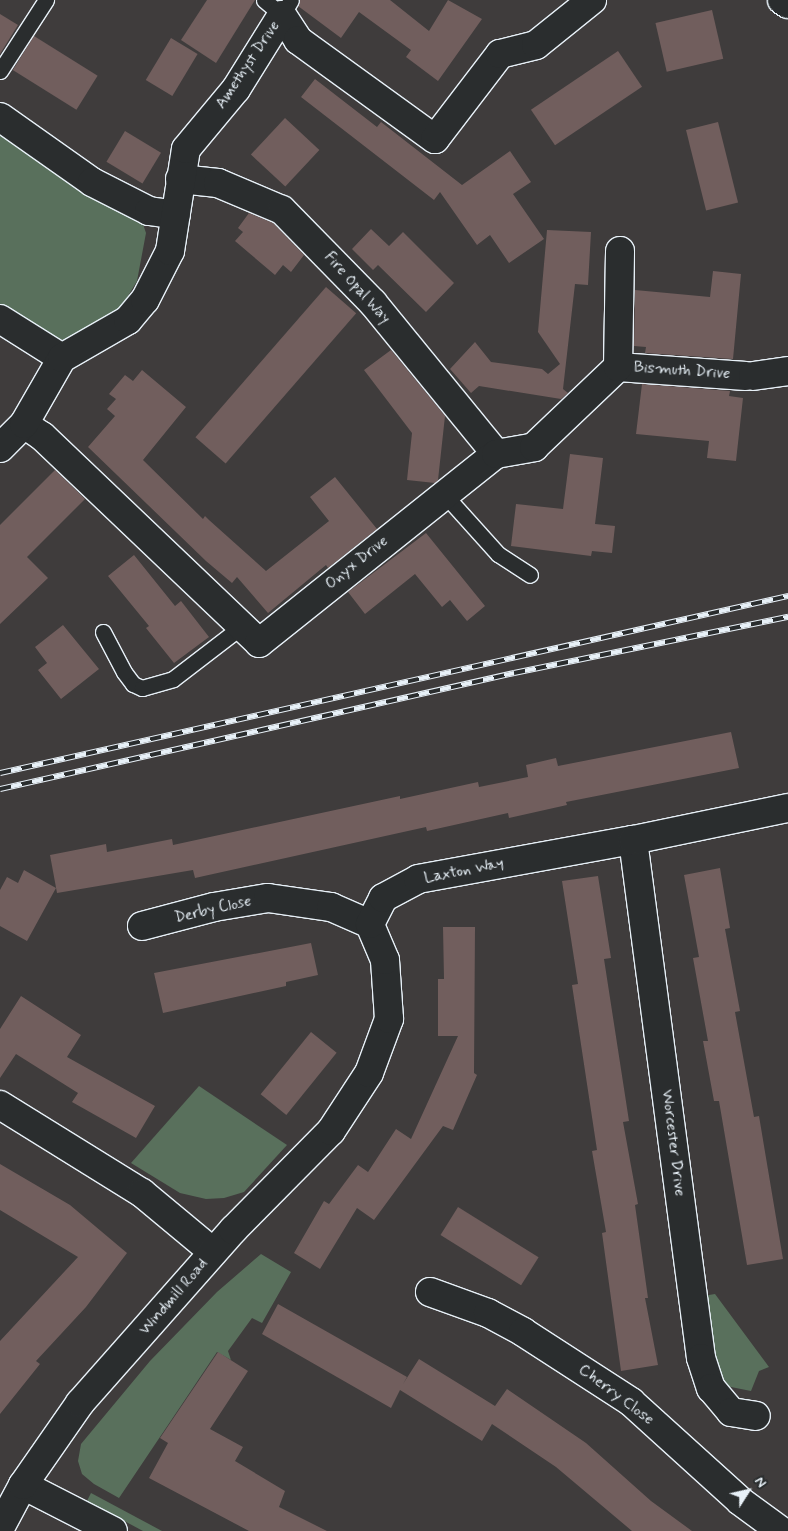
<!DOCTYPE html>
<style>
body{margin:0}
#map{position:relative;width:788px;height:1531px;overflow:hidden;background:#3f3c3c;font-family:Mynerve,sans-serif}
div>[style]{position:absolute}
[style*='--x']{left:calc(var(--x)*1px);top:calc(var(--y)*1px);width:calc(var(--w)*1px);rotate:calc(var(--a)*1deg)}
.green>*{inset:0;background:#59705c}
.building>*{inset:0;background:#715e5d;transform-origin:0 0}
.roads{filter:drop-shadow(1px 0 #e8f1f8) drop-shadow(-1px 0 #e8f1f8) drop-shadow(0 1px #e8f1f8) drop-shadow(0 -1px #e8f1f8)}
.lane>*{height:15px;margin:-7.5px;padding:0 7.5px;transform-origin:7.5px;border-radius:7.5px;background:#2a2d2e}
.street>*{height:28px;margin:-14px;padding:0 14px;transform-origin:14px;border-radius:14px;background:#2a2d2e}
.rail>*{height:5.5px;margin-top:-2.75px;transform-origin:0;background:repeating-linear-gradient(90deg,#2a2d2e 0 11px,#e8f1f8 0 22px);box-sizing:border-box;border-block:1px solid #e8f1f8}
span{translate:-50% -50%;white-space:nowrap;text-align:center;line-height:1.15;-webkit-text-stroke:4px #2a2d2e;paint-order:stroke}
.street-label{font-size:16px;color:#e8f1f8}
.north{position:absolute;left:723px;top:1466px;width:50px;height:50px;-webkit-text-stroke:4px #2a2d2e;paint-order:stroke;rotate:55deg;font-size:14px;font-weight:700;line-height:20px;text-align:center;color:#e8f1f8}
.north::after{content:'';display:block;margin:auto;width:18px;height:22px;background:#e8f1f8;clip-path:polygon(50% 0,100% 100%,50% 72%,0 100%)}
</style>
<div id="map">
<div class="green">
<i style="clip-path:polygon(0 130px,129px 214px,143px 224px,146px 233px,137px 281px,122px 306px,98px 324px,58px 345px,52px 342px,49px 334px,0 309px)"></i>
<i style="clip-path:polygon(199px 1086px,287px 1145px,244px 1192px,224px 1198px,206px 1199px,180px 1193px,131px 1163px)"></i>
<i style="clip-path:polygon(261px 1254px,291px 1272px,262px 1323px,252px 1318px,228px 1351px,231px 1360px,217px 1352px,119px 1498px,94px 1484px,82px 1474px,78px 1461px,81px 1444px,150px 1361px,217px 1292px)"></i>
<i style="clip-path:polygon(715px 1294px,769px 1367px,759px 1371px,751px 1391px,726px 1386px,718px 1380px,703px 1296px)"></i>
<i style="clip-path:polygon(91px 1493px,162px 1531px,143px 1531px,87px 1501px)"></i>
</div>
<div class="building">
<i style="clip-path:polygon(207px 0,255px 0,216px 63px,181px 40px)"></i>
<i style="clip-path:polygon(300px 0,390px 0,429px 31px,448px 0,482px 19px,438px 81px,406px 57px,411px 50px,359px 12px,341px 38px,298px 6px)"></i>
<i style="left:712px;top:10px;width:50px;height:58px;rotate:77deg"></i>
<i style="clip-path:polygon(0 14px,18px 25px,0 54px)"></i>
<i style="left:34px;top:36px;width:75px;height:40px;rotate:32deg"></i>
<i style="left:171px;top:38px;width:31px;height:49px;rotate:31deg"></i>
<i style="left:618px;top:51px;width:43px;height:105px;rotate:56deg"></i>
<i style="clip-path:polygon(315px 79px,377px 127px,381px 122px,462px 185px,510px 151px,531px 182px,513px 194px,544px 239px,509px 263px,490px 235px,477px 245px,440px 192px,434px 200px,301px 97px)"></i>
<i style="left:285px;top:118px;width:47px;height:50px;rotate:43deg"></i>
<i style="left:718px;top:122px;width:83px;height:33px;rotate:76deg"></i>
<i style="left:125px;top:131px;width:42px;height:36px;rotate:31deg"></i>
<i style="clip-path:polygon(249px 213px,273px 223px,304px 255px,291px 272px,283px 265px,275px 275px,235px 241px,243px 232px,238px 228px)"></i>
<i style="clip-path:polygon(371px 229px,389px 246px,403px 232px,454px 283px,426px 312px,378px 265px,373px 270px,352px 249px)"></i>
<i style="clip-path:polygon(547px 230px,591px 232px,588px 285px,575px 284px,563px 389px,568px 393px,561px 399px,479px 386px,471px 393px,450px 369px,475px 342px,491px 362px,542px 369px,548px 374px,560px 364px,538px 332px)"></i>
<i style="clip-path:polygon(713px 271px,741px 274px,733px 359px,645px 353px,646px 347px,634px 346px,635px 290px,710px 297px)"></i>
<i style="left:326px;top:287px;width:40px;height:199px;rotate:41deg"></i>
<i style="clip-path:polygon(391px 350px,445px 416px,438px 480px,435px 483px,407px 480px,412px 433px,364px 370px)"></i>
<i style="clip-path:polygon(142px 370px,186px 407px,143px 460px,203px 519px,205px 516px,209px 520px,266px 571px,329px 521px,310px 497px,335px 477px,377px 529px,328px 568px,326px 565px,268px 613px,237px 577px,232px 583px,206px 561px,88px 447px,115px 416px,107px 409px,116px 399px,109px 394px,125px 375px,133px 381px)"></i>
<i style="clip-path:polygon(642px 384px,730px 391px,729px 396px,743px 398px,736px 461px,707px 458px,709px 441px,636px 434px)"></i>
<i style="clip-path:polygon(570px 454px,603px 458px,595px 524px,615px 526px,612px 553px,592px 551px,591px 556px,511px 546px,516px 504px,563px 509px)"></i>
<i style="clip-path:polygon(55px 470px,85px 499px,27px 557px,48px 578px,0 624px,0 525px)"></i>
<i style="clip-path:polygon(426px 533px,485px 606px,467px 621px,450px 600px,442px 607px,415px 574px,365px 614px,348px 592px)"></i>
<i style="clip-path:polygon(134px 555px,175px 606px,181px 601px,209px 637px,174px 663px,146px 628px,149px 626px,108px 576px)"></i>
<i style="clip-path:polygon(63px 625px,99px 669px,61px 699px,38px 670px,47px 663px,35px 647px)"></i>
<i style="clip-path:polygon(731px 732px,739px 768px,566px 802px,567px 805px,509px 818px,508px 813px,427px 831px,426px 827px,195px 878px,193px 870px,57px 893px,50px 855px,106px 844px,107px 852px,172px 839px,173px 845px,400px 796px,400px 799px,478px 782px,479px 787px,528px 777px,526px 765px,556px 758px,558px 766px)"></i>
<i style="clip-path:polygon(720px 868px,730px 928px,725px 929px,740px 1011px,735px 1012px,754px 1117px,759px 1116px,783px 1259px,747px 1265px,719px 1101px,714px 1101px,703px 1041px,708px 1041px,693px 958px,699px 957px,684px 875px)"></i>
<i style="clip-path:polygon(24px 870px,56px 888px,27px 941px,0 926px,0 890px,7px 877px,18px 883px)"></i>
<i style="clip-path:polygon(598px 876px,611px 958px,604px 959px,629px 1121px,623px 1122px,638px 1204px,635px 1205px,648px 1298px,645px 1298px,658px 1365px,621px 1371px,602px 1233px,606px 1232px,592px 1151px,597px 1150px,572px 985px,578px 984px,562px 881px)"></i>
<i style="clip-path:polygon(443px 927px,475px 927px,474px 1073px,477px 1075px,453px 1130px,443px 1126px,374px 1220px,357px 1208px,320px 1269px,294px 1253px,324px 1201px,329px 1204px,358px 1165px,368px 1172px,396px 1129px,411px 1139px,458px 1036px,438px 1036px,438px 979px,444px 979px)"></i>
<i style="clip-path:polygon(311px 943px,318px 975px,286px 982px,286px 986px,163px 1013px,154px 973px)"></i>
<i style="clip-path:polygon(21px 996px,81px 1035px,67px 1057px,155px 1106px,136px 1138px,72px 1102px,78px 1093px,16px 1054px,0 1078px,0 1029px)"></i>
<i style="left:311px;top:1032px;width:33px;height:80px;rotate:39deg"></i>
<i style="clip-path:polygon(0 1164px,70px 1205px,127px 1253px,86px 1307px,36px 1361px,40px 1364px,0 1414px,0 1341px,78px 1257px,0 1210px)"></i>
<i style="left:458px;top:1207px;width:95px;height:33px;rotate:32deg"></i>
<i style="clip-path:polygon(278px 1304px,407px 1377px,403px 1384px,419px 1359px,495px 1406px,507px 1389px,586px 1443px,651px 1501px,692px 1531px,632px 1531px,556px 1467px,492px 1424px,482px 1441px,400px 1390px,391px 1408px,262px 1334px)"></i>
<i style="clip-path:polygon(218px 1352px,248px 1371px,210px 1429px,243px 1447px,235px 1461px,285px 1491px,279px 1507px,327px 1531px,249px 1531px,149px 1478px,168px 1443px,160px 1438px)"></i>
</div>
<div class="roads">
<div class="lane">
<i style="--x:264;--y:0;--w:23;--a:40"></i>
<i style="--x:282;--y:15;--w:17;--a:-59"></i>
<i style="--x:0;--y:71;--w:85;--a:-57.1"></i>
<i style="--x:444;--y:494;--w:81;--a:48"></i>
<i style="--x:498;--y:554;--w:38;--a:33"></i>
<i style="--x:103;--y:632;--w:45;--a:62.3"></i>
<i style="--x:124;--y:672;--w:15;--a:53"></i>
<i style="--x:133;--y:684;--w:10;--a:24"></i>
<i style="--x:142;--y:688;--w:32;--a:-16"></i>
<i style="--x:173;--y:679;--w:87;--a:-37.5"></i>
</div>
<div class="street">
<i style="--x:782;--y:0;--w:7;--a:34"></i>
<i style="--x:0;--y:117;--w:113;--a:35.2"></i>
<i style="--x:92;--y:182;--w:64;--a:27"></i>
<i style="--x:149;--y:211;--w:27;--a:8"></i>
<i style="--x:180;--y:179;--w:38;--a:6"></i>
<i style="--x:218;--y:183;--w:69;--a:22.9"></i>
<i style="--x:282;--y:210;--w:130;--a:45.6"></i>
<i style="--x:373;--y:303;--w:195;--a:50.8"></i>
<i style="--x:0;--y:319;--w:73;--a:32.2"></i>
<i style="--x:618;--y:367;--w:128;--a:4"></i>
<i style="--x:753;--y:376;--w:35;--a:-8"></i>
<i style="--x:24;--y:424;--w:22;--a:34"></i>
<i style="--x:42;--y:436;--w:300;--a:43.6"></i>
<i style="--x:259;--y:643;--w:303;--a:-38.6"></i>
<i style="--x:496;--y:454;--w:39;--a:-10"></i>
<i style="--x:534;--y:447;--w:116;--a:-43.6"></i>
<i style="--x:618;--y:367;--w:116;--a:-89"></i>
<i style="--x:0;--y:448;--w:34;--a:-45"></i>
<i style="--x:24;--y:424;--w:76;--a:-60.1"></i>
<i style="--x:62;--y:358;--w:76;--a:-29.9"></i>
<i style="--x:128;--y:320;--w:26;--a:-50"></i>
<i style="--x:145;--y:300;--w:55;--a:-63"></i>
<i style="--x:170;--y:251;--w:103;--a:-81.1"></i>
<i style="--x:186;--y:149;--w:78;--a:-50.2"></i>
<i style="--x:236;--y:89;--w:87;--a:-58.1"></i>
<i style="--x:282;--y:15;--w:30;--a:57"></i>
<i style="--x:298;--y:40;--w:169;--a:35.9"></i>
<i style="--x:435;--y:139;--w:107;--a:-52.6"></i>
<i style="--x:500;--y:54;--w:37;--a:-14"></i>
<i style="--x:536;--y:45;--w:72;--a:-38.8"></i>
<i style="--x:633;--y:840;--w:522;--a:82.52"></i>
<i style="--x:701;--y:1358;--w:32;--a:72"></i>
<i style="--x:711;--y:1388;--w:31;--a:50"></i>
<i style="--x:731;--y:1412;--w:25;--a:9"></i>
<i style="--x:142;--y:926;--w:74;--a:-14.8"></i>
<i style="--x:214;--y:907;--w:55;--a:-9.5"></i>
<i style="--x:268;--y:898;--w:64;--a:8.1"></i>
<i style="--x:331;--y:907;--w:43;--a:23.6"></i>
<i style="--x:0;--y:1105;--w:167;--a:31.8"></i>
<i style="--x:142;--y:1193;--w:92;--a:39.7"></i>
<i style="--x:430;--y:1292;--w:62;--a:19.9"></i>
<i style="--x:488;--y:1313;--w:40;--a:28"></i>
<i style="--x:523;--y:1332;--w:129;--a:32.9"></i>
<i style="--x:631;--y:1402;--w:147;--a:42.2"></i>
<i style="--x:740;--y:1501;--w:51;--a:36.2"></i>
<i style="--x:23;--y:1485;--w:101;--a:27.1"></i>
<i style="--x:0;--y:1528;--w:49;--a:-61.9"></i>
<i style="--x:23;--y:1485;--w:100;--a:-55.2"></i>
<i style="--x:80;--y:1403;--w:231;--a:-48.5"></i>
<i style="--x:233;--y:1230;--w:139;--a:-45.3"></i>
<i style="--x:331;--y:1131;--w:69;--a:-56.8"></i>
<i style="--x:369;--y:1073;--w:58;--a:-69.7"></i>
<i style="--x:389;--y:1019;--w:59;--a:-93.9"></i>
<i style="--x:385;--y:960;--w:39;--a:-113"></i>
<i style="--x:370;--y:924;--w:29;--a:-63"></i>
<i style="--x:383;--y:898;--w:40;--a:-28"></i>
<i style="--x:418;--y:879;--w:219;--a:-10.3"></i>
<i style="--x:633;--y:840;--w:158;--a:-11.7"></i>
</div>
</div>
<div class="rail">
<i style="--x:0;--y:773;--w:808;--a:-12.66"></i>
<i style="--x:0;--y:789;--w:527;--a:-12.72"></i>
<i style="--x:514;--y:673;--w:280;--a:-11.6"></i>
</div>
<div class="street-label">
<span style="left:248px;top:65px;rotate:-56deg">Amethyst Drive</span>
<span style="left:357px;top:288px;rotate:48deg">Fire Opal Way</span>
<span style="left:682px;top:371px;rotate:4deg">Bismuth Drive</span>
<span style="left:357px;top:563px;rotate:-39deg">Onyx Drive</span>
<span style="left:464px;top:871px;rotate:-11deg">Laxton Way</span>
<span style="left:213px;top:910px;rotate:-13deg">Derby Close</span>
<span style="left:673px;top:1143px;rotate:83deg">Worcester Drive</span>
<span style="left:174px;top:1297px;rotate:-49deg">Windmill Road</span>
<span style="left:616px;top:1395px;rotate:37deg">Cherry Close</span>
</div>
<div class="north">N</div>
</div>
